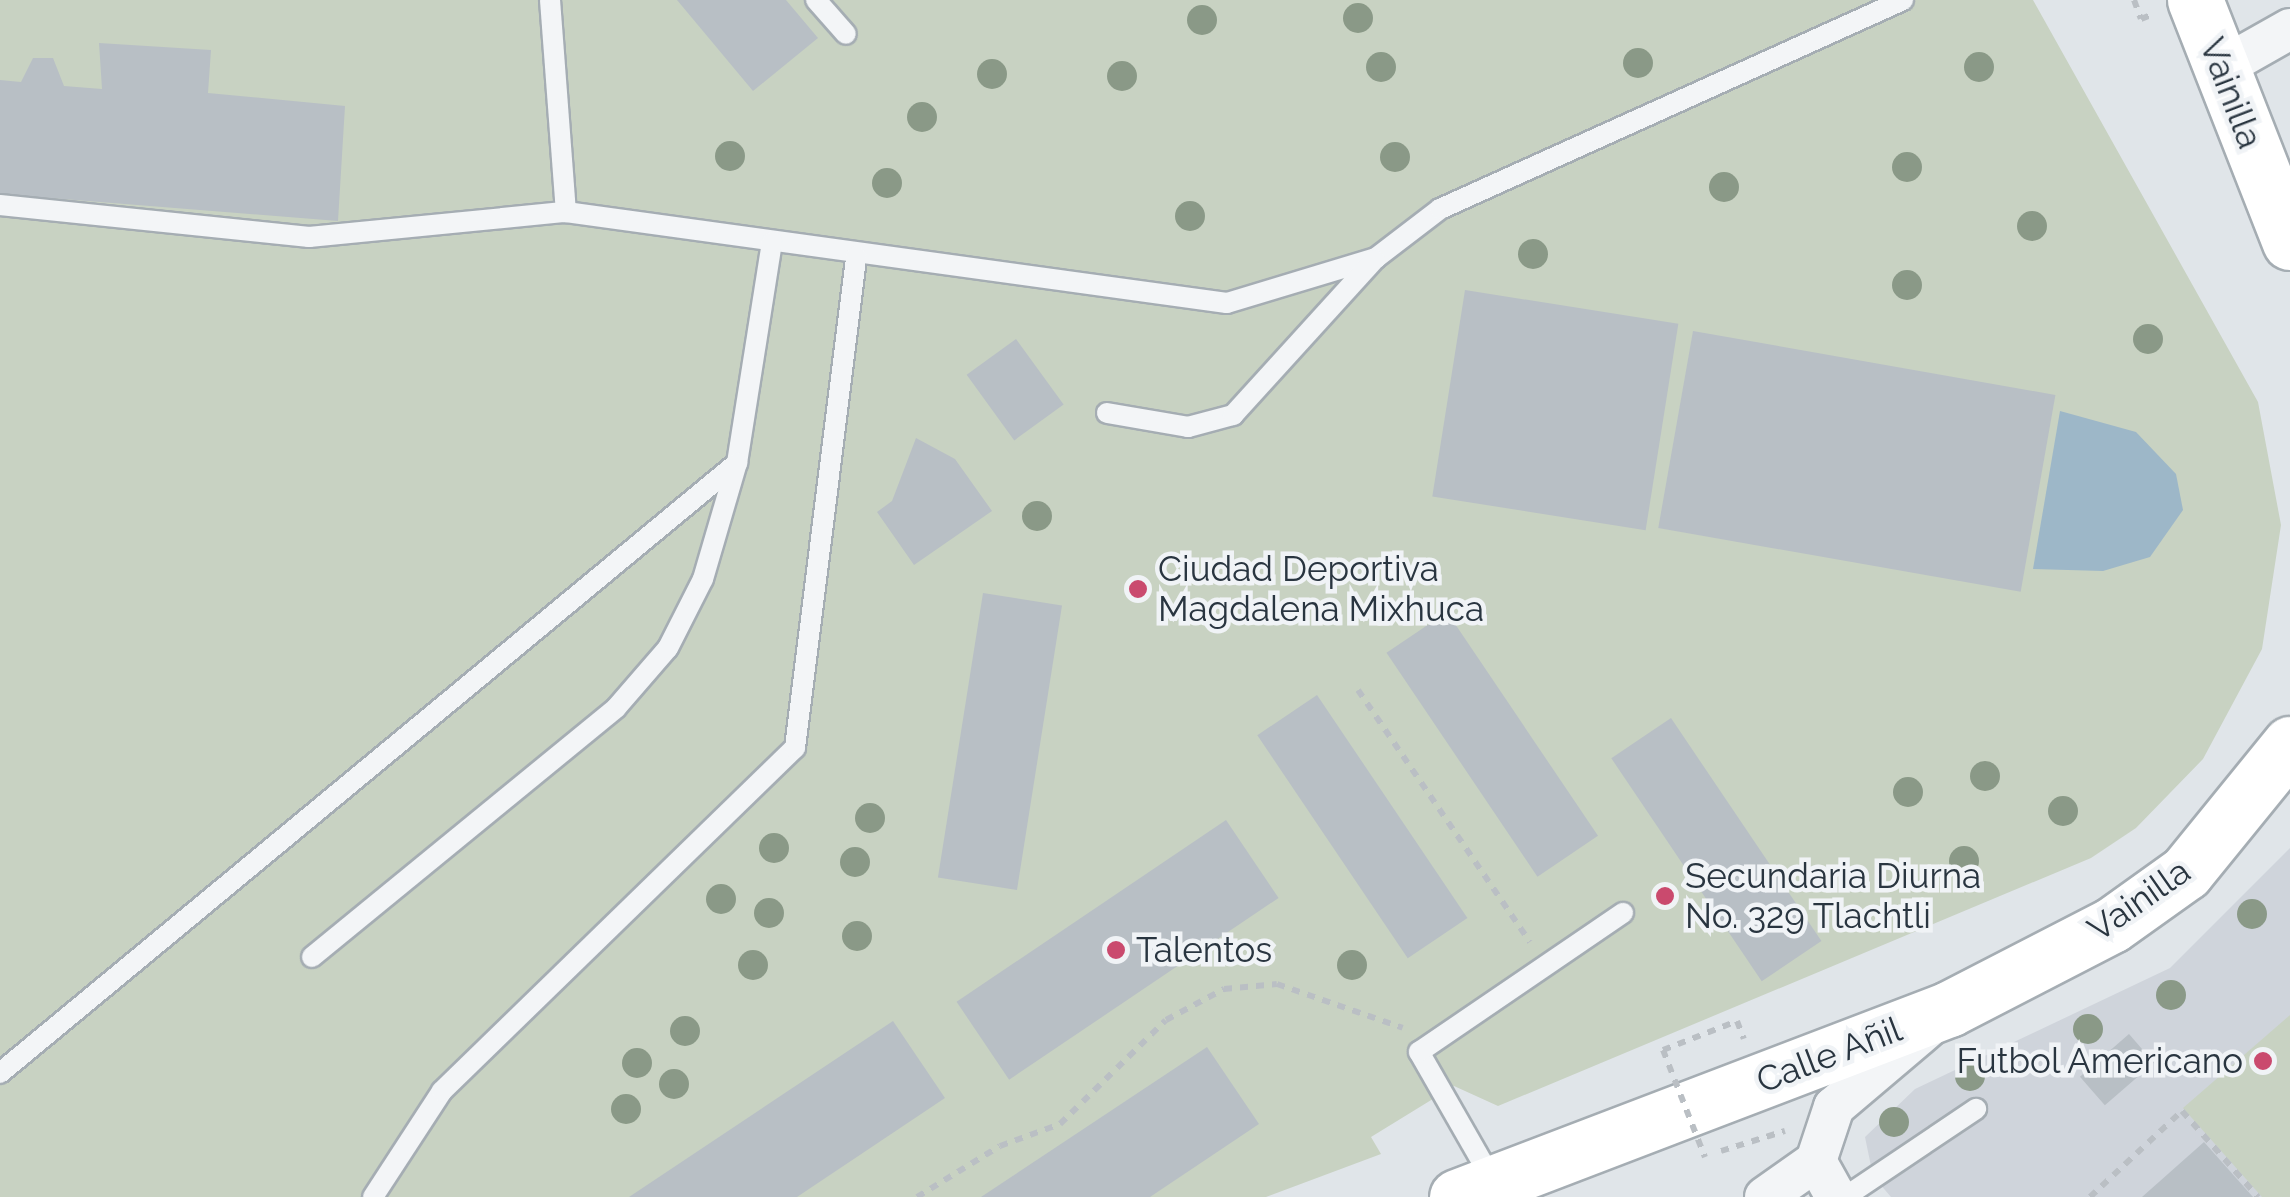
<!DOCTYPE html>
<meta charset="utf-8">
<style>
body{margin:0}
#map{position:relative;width:2290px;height:1197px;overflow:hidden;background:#e0e5e9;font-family:Raleway,sans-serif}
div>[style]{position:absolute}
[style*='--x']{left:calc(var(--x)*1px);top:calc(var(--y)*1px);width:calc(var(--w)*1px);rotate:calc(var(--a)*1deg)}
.built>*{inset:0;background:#cfd4db}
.green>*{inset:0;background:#c8d2c2}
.water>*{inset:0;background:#9db7c8}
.building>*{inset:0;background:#b8bfc5;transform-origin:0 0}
.path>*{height:6px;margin-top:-3px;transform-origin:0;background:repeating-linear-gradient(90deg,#babfc4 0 8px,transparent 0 16px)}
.roads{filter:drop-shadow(2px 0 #a5adb3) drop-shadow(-2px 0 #a5adb3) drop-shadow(0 2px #a5adb3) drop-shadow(0 -2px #a5adb3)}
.service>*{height:20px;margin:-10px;padding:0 10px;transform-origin:10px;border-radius:10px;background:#f3f5f7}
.minor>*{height:40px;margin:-20px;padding:0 20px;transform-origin:20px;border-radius:20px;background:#f3f5f7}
.primary>*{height:55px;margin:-27.5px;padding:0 27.5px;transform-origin:27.5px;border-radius:27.5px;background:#fff}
.path-bridge>*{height:6px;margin-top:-3px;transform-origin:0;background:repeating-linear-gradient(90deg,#babfc4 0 8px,transparent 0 16px)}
.trees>*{width:30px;height:30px;margin:-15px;border-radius:50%;background:#8a9987}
.dots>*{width:28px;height:28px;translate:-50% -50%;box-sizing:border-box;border:5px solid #f0f3f6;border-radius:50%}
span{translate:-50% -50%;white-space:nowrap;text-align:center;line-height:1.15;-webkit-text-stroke:9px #f0f3f6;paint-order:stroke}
.street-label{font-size:35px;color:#293540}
.poi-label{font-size:35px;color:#293540}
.left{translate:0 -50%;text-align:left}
.right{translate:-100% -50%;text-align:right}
</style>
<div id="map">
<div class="built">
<i style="clip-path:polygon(2290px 848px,2290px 1197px,1891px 1197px,1873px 1176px,1865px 1137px,1915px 1089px,2170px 968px)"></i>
</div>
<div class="green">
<i style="clip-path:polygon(0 0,2033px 0,2258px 402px,2281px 525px,2262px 649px,2203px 759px,2136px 828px,2091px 858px,1498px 1106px,1454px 1086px,1371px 1137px,1381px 1154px,1266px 1197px,0 1197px)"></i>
<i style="clip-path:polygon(2290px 1015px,2290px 1197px,2262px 1197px,2183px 1108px)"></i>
</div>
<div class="water">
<i style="clip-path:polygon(2060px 411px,2136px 432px,2176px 474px,2183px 510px,2150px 557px,2103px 571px,2033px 569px)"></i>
</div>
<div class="building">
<i style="clip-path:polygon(677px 0,786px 0,818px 38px,753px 91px)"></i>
<i style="clip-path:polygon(99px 43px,211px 50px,208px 93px,345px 106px,338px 221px,0 194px,0 80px,21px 82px,33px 58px,53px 58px,64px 86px,102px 89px)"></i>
<i style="left:1465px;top:290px;width:216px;height:209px;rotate:9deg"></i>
<i style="left:1693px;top:331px;width:368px;height:200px;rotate:10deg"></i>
<i style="left:1016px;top:339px;width:81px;height:61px;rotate:54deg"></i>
<i style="clip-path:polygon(916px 438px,955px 459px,992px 511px,914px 565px,877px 512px,892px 501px)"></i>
<i style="left:983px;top:593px;width:80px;height:288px;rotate:9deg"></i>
<i style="left:1447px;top:612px;width:270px;height:73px;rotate:56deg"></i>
<i style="left:1317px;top:695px;width:269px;height:72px;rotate:56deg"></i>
<i style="left:1671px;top:718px;width:269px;height:72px;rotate:56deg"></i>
<i style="left:1226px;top:820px;width:94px;height:325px;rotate:56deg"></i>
<i style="clip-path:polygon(893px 1021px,945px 1098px,797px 1197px,629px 1197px)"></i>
<i style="left:2129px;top:1034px;width:38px;height:65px;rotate:49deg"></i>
<i style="clip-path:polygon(1207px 1047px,1259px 1124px,1150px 1197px,981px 1197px)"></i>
<i style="clip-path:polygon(2204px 1142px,2253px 1197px,2142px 1197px)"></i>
</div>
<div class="path">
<i style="--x:2134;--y:0;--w:20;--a:70"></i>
<i style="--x:2141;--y:19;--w:11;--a:-22"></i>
<i style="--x:1358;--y:690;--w:305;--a:55.7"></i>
<i style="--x:1663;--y:1050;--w:79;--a:-21.4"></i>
<i style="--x:1737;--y:1021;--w:19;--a:69"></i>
<i style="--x:1721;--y:1151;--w:67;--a:-17.4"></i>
<i style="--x:917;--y:1197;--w:97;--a:-31.6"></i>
<i style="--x:1000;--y:1146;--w:64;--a:-20.1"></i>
<i style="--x:1060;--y:1124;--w:148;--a:-44.5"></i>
<i style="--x:1166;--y:1020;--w:66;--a:-28.1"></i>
<i style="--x:1224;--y:989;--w:53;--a:-5.4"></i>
<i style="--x:1277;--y:984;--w:133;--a:19.2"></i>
<i style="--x:2090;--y:1197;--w:126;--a:-43.1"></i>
<i style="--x:2182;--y:1111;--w:115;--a:48.5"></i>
</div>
<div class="roads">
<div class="service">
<i style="--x:550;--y:0;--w:213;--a:85.7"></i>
<i style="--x:816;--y:0;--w:45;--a:48.6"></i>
<i style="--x:0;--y:205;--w:311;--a:5.9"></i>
<i style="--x:309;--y:237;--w:258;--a:-5.6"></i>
<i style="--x:566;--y:212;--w:667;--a:7.84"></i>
<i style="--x:1227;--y:303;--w:156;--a:-16.8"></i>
<i style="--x:1376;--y:258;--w:81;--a:-37.4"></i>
<i style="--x:1440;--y:209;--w:508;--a:-24.29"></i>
<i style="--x:1107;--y:413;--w:82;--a:9.8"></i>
<i style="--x:1188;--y:427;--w:47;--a:-14.9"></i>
<i style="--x:1233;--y:415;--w:210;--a:-47.7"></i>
<i style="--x:312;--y:957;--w:393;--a:-39.3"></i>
<i style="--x:616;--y:708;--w:79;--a:-49.1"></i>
<i style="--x:668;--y:648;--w:77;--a:-63.1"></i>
<i style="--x:703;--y:579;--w:121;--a:-73.7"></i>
<i style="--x:737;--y:463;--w:224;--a:-81"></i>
<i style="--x:0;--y:1073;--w:957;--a:-39.61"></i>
<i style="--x:1493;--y:1181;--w:149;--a:-119.8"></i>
<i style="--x:1419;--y:1052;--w:247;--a:-34.3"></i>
<i style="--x:373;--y:1197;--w:126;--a:-56.9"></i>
<i style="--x:442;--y:1091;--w:492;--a:-44.2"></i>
<i style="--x:795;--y:748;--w:495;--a:-82.9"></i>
<i style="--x:1845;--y:1197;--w:158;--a:-33.9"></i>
</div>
<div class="minor">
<i style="--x:2221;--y:68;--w:79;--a:-29.5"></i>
<i style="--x:1816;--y:1161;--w:41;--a:60.9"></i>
<i style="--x:1765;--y:1197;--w:62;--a:-35.2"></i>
<i style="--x:1816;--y:1161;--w:57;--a:-71.6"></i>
<i style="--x:1834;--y:1107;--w:122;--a:-40.3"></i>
</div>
<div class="primary">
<i style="--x:2195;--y:0;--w:260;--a:68.6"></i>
<i style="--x:1457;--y:1197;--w:527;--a:-20.91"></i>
<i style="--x:1949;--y:1009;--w:183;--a:-27.3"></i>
<i style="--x:2112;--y:925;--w:91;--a:-35.6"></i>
<i style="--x:2186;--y:872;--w:165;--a:-50.9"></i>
</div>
</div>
<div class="path-bridge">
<i style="--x:1663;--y:1050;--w:115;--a:68.6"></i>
</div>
<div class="trees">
<i style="left:1358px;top:18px"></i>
<i style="left:1202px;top:20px"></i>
<i style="left:1638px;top:63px"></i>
<i style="left:1381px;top:67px"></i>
<i style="left:1979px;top:67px"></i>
<i style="left:992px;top:74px"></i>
<i style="left:1122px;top:76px"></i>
<i style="left:922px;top:117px"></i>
<i style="left:730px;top:156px"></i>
<i style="left:1395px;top:157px"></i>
<i style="left:1907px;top:167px"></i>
<i style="left:887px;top:183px"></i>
<i style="left:1724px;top:187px"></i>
<i style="left:1190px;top:216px"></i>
<i style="left:2032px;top:226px"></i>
<i style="left:1533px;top:254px"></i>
<i style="left:1907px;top:285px"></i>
<i style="left:2148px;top:339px"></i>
<i style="left:1037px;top:516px"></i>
<i style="left:1985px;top:776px"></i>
<i style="left:1908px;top:792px"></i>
<i style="left:2063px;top:811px"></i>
<i style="left:870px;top:818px"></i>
<i style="left:774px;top:848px"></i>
<i style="left:1964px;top:861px"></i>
<i style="left:855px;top:862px"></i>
<i style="left:721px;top:899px"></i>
<i style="left:769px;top:913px"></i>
<i style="left:2252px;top:914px"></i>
<i style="left:857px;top:936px"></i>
<i style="left:753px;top:965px"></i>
<i style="left:1352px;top:965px"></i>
<i style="left:2171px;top:995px"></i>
<i style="left:2088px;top:1029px"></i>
<i style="left:685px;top:1031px"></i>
<i style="left:637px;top:1063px"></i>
<i style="left:1970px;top:1076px"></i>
<i style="left:674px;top:1084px"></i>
<i style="left:626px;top:1109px"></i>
<i style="left:1894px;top:1122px"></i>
</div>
<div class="dots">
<i style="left:1138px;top:589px;background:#ca4a6e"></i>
<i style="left:1665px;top:896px;background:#ca4a6e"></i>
<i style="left:1116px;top:950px;background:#ca4a6e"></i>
<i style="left:2263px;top:1061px;background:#ca4a6e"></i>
</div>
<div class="street-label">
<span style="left:2231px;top:93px;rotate:69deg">Vainilla</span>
<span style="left:2139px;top:900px;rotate:-35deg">Vainilla</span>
<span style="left:1829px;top:1055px;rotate:-21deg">Calle Añil</span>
</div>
<div class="poi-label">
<span class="left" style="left:1158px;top:589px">Ciudad Deportiva<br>Magdalena Mixhuca</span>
<span class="left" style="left:1685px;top:896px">Secundaria Diurna<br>No. 329 Tlachtli</span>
<span class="left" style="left:1136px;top:950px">Talentos</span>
<span class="right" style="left:2243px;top:1061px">Futbol Americano</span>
</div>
</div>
